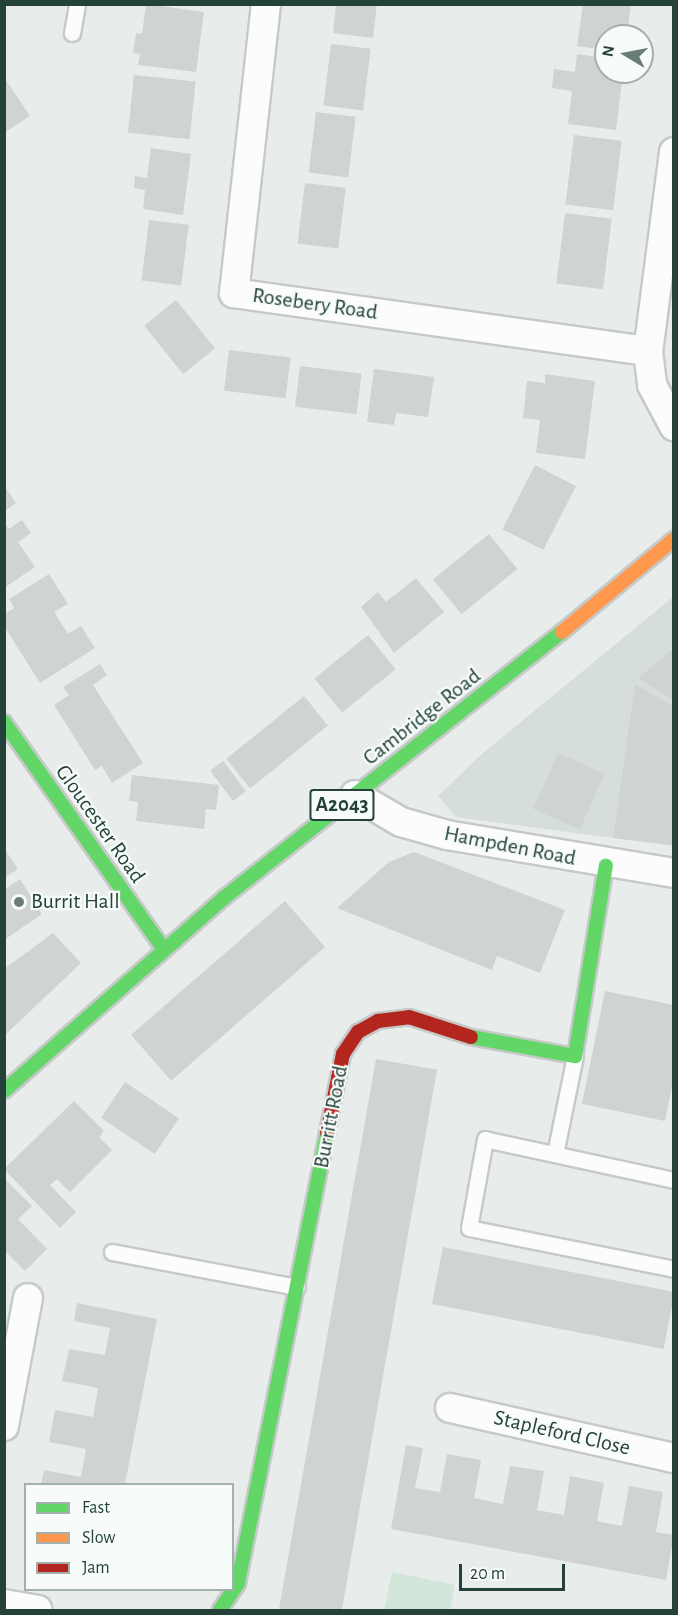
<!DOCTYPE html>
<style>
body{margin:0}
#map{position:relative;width:678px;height:1615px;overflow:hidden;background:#e8edeb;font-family:"Alegreya Sans",sans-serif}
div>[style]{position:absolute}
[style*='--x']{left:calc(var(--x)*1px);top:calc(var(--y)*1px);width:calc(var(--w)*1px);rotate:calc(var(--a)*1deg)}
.built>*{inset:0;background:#d6dedb}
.green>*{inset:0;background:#d1e6d8}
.building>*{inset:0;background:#cfd4d2;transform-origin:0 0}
.roads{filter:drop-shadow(2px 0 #c5cac8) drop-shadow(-2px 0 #c5cac8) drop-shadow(0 2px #c5cac8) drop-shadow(0 -2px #c5cac8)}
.lane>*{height:15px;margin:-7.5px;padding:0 7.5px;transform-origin:7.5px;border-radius:7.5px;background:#fcfcfc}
.street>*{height:28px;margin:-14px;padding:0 14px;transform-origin:14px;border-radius:14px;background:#fcfcfc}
.fast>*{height:14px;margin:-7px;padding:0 7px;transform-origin:7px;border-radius:7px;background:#63d668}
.slow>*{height:14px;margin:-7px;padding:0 7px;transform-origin:7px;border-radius:7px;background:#ff974d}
.jam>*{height:14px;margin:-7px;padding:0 7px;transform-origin:7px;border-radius:7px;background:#b3261e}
.dots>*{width:16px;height:16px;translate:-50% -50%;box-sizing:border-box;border:3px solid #f7fbf9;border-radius:50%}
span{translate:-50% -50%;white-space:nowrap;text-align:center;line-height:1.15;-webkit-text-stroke:4.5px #f7fbf9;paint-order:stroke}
.shield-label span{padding:2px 4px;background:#f7fbf9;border:2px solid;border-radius:4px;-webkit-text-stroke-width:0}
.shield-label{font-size:21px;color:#24423a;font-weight:700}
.street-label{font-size:22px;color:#24423a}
.poi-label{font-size:22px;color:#24423a}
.left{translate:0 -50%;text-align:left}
.frame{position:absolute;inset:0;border:6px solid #24423a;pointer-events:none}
.legend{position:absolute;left:24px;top:1483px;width:210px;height:108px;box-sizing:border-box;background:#f7fbf9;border:2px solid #a3b1ad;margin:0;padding:8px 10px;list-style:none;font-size:18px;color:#24423a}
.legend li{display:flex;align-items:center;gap:12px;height:30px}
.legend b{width:30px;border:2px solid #a3b1ad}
.north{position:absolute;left:594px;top:24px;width:60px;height:60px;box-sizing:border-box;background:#f7fbf9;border:2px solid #a3b1ad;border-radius:50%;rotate:280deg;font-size:16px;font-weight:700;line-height:24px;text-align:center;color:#24423a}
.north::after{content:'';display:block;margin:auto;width:21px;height:27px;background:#697e78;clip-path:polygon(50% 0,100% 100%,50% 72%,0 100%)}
.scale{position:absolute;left:459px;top:1564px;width:106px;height:27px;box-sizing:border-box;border:3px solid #24423a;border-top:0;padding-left:8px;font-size:18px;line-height:21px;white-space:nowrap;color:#24423a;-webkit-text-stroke:4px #f7fbf9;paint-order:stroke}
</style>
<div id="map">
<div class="built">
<i style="clip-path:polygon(673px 597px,673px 846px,456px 817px,438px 796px,483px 753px)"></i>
</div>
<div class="green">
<i style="clip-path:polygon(392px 1572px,455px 1585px,450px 1610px,384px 1610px)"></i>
</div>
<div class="building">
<i style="clip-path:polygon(146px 4px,204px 12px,196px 72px,138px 65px,140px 54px,133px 53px,136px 33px,142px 34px)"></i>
<i style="clip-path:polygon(336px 4px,377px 4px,373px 38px,333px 33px)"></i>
<i style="clip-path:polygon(583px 4px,631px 4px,627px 36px,606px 36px,606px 50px,577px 46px)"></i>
<i style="left:331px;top:44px;width:40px;height:62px;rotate:7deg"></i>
<i style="clip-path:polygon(577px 54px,606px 58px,606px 72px,623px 72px,616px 130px,568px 124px,572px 91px,552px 88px,554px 69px,575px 72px)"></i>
<i style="left:134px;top:75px;width:62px;height:58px;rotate:6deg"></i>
<i style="clip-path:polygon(4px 77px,30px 116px,4px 133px)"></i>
<i style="left:316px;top:112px;width:40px;height:61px;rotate:7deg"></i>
<i style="left:574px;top:135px;width:48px;height:70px;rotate:7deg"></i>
<i style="clip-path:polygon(151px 148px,191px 154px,183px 215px,143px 209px,145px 190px,134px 188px,135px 176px,147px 178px)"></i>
<i style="left:305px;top:183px;width:41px;height:61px;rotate:7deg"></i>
<i style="left:565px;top:213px;width:47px;height:71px;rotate:7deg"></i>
<i style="left:149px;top:220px;width:40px;height:61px;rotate:7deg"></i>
<i style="left:176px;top:300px;width:62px;height:41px;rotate:51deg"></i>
<i style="left:229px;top:350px;width:62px;height:41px;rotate:7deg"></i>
<i style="left:300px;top:366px;width:62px;height:41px;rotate:7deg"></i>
<i style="clip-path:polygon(374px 369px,434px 377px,428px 417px,396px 413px,394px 425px,367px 422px)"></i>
<i style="clip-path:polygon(545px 374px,595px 381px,585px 459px,536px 453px,540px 420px,523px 418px,527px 381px,545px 383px)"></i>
<i style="left:535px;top:465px;width:46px;height:72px;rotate:27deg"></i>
<i style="clip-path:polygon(6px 488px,16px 503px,5px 511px,5px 489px)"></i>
<i style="clip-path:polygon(22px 520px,31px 533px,18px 542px,35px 567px,4px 588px,4px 522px,9px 529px)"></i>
<i style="left:489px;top:534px;width:45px;height:72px;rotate:51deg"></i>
<i style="clip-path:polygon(49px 574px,68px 604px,54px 612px,68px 634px,81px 626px,95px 648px,40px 683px,4px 626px,4px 614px,14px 608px,9px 599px)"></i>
<i style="clip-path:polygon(416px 578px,444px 612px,394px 653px,361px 607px,378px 592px,386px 602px)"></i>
<i style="left:368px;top:635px;width:44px;height:69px;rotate:51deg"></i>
<i style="clip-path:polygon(674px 648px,674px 701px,638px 678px)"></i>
<i style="clip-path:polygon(100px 664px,107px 675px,93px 685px,143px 763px,112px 783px,102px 766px,95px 770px,54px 705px,69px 695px,63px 687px)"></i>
<i style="clip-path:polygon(635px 684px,674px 707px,674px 845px,613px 838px)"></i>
<i style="left:304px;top:696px;width:38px;height:100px;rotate:51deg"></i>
<i style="left:558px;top:753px;width:51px;height:61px;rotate:24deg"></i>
<i style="left:223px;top:761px;width:38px;height:16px;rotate:53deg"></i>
<i style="clip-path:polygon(132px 775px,219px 785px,216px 810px,206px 809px,204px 829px,136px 821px,138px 802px,129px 801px)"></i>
<i style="clip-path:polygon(4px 848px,18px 869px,4px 878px)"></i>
<i style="clip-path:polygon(414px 852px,565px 910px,540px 973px,497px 956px,492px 970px,337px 908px,389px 862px)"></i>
<i style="clip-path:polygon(20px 879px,42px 914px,4px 940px,4px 890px)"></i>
<i style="left:285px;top:901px;width:61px;height:204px;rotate:49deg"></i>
<i style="clip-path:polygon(53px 933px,81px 963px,4px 1036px,4px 969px)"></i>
<i style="clip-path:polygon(605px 991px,674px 1005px,674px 1077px,665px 1121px,582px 1104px)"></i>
<i style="left:376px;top:1059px;width:62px;height:561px;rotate:10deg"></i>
<i style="left:125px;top:1082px;width:65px;height:43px;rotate:34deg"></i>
<i style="clip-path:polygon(74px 1101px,104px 1131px,99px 1137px,112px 1150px,70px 1192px,57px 1179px,50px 1185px,76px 1212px,60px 1228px,4px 1169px)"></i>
<i style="clip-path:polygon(4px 1178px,32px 1206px,18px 1219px,47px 1249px,25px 1271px,4px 1250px)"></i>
<i style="left:443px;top:1247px;width:236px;height:58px;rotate:11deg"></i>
<i style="clip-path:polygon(77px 1303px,157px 1319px,125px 1484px,41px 1484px,44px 1470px,81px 1477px,86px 1449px,49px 1442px,55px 1410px,93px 1417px,98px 1388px,62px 1381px,69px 1349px,105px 1355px,110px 1328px,74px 1321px)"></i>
<i style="clip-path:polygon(406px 1445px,423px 1448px,415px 1488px,440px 1492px,447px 1454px,481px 1460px,474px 1498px,503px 1504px,510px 1466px,544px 1471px,537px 1510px,564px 1515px,570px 1476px,604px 1483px,597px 1521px,622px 1526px,629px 1486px,663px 1492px,656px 1532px,674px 1535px,666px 1580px,391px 1529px)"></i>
</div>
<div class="roads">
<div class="lane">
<i style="--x:72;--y:33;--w:29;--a:-80"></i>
<i style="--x:555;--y:1154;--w:100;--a:-78.5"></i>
<i style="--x:674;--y:1180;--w:193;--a:-167.8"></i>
<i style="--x:485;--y:1139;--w:90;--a:100.2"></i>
<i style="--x:469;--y:1228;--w:209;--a:11.3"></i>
<i style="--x:112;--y:1252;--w:188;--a:10.7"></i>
</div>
<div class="street">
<i style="--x:266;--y:4;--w:291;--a:96.3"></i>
<i style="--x:234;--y:293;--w:418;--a:8"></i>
<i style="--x:674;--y:152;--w:201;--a:97.4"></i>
<i style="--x:648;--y:351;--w:34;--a:83"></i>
<i style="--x:652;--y:385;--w:47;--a:61.8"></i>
<i style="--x:355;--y:795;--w:53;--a:30.4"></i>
<i style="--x:401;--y:822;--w:48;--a:15.8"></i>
<i style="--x:447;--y:835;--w:230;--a:9.5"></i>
<i style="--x:450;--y:1408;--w:230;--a:12.6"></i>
<i style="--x:4;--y:1426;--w:130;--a:-79.4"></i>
<i style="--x:4;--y:1604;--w:34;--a:10"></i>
</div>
<div class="fast">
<i style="--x:4;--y:722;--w:276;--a:54.9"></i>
<i style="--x:471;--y:1037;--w:106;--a:10.4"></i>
<i style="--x:575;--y:1056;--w:193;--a:-80.8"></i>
<i style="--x:4;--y:1091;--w:294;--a:-41.3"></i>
<i style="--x:225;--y:897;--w:429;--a:-38.2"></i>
<i style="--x:220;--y:1610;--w:32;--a:-56"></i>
<i style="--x:238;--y:1583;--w:459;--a:-78.8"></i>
</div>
<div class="slow">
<i style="--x:562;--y:632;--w:146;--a:-39.7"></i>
</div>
<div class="jam">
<i style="--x:327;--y:1133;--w:81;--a:-78.6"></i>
<i style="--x:343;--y:1054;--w:27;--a:-56"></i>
<i style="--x:358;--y:1032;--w:23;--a:-29"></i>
<i style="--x:378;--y:1021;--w:31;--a:-7"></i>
<i style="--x:409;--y:1017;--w:65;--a:17.9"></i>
</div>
</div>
<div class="dots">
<i style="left:19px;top:902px;background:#697e78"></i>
</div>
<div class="shield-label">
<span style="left:342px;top:805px">A2043</span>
</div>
<div class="street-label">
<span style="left:315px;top:304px;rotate:8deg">Rosebery Road</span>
<span style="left:422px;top:717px;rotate:-38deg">Cambridge Road</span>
<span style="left:100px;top:824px;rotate:55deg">Gloucester Road</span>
<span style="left:510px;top:846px;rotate:11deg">Hampden Road</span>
<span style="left:331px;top:1117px;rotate:-79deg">Burritt Road</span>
<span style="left:562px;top:1433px;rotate:13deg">Stapleford Close</span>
</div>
<div class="poi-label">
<span class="left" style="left:31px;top:902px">Burrit Hall</span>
</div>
<div class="frame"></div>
<ul class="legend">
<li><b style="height:8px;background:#63d668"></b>Fast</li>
<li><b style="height:8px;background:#ff974d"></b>Slow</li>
<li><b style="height:8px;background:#b3261e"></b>Jam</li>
</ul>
<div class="north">N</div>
<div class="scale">20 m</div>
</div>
